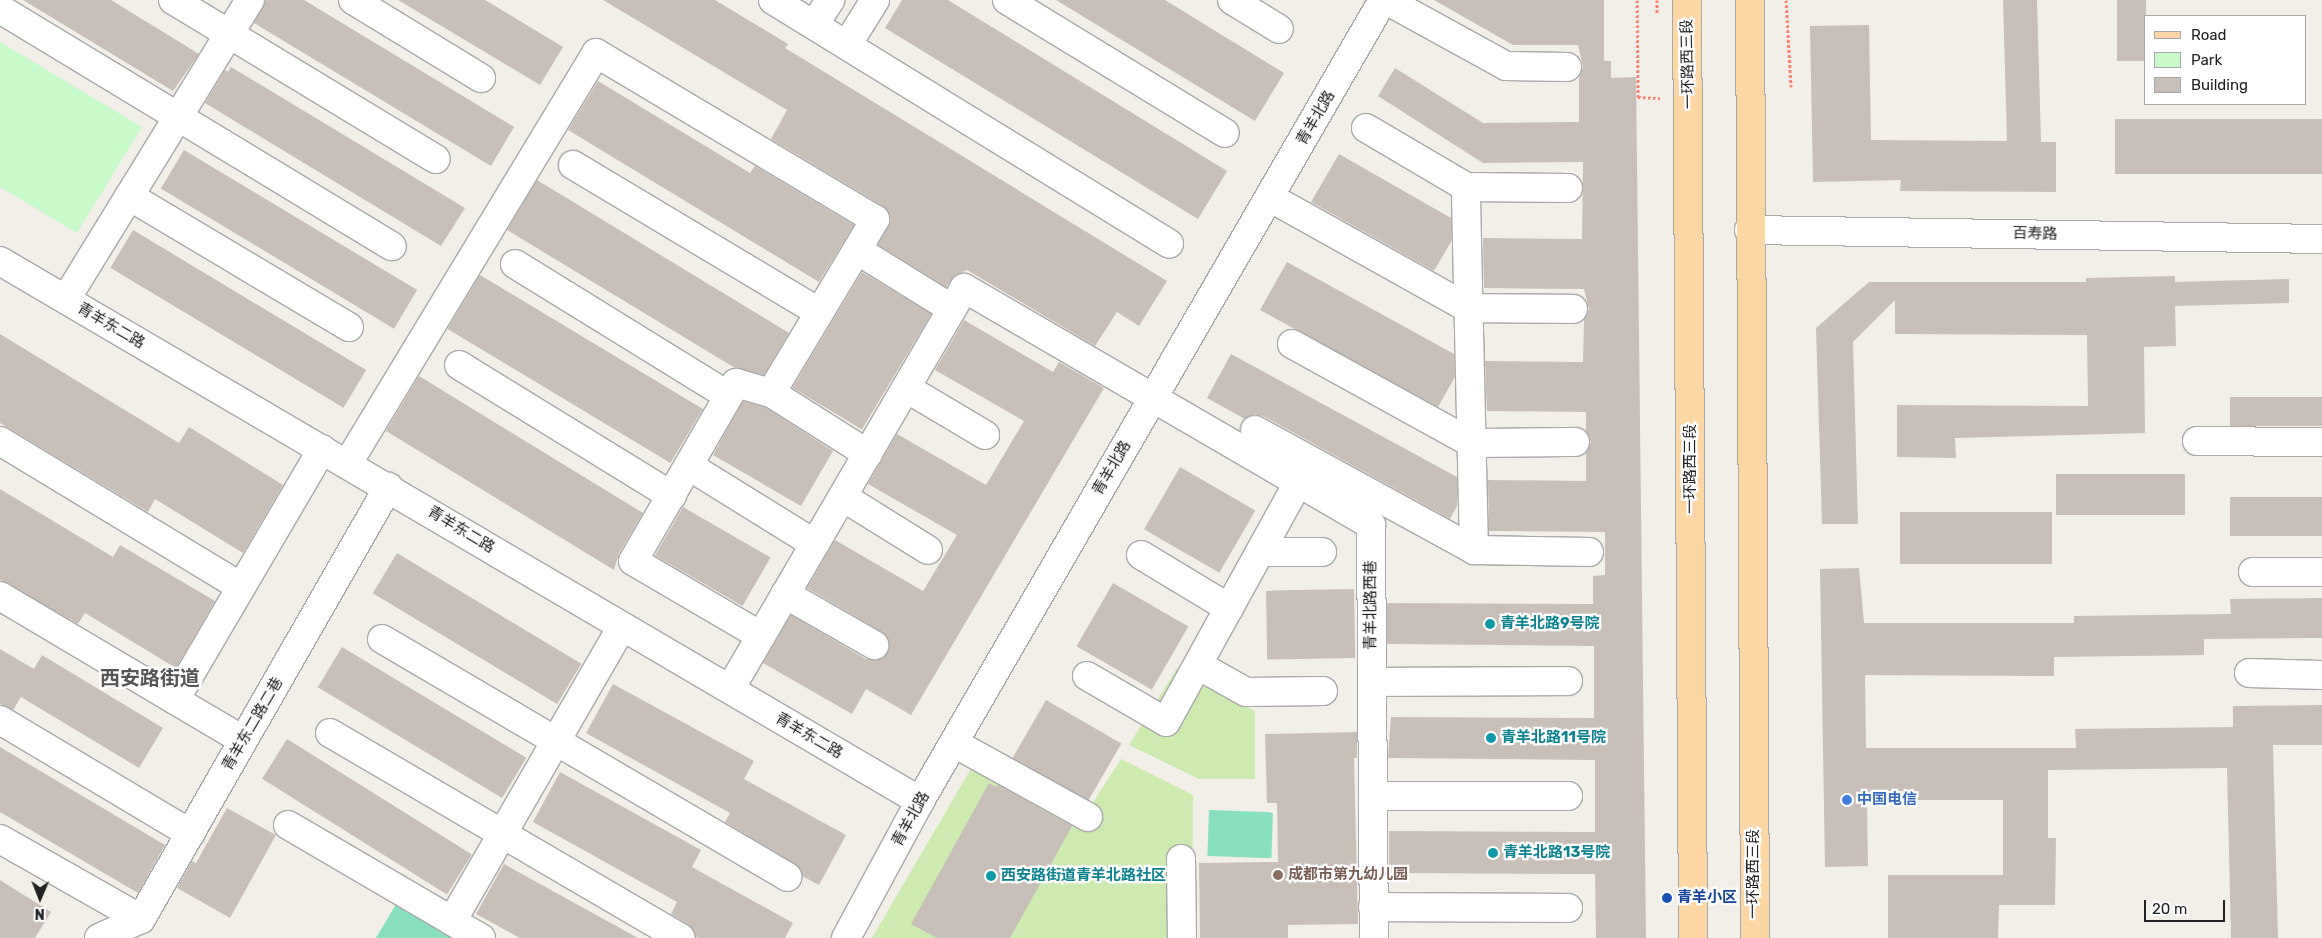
<!DOCTYPE html>
<meta charset="utf-8">
<style>
body{margin:0}
#map{position:relative;width:2322px;height:938px;overflow:hidden;background:#f2efe9;font-family:Rubik,"Noto Sans SC",sans-serif}
div>[style]{position:absolute}
[style*='--x']{left:calc(var(--x)*1px);top:calc(var(--y)*1px);width:calc(var(--w)*1px);rotate:calc(var(--a)*1deg)}
.grass>*{inset:0;background:#cdebb0}
.park>*{inset:0;background:#c8facc}
.pitch>*{inset:0;background:#88e0be;transform-origin:0 0}
.building>*{inset:0;background:#c7bfb8;transform-origin:0 0}
.path>*{height:3px;margin-top:-1.5px;transform-origin:0;background:repeating-linear-gradient(90deg,#fa8072 0 2.5px,transparent 0 5px)}
.roads{filter:drop-shadow(1px 0 #a9a9a9) drop-shadow(-1px 0 #a9a9a9) drop-shadow(0 1px #a9a9a9) drop-shadow(0 -1px #a9a9a9)}
.minor>*{height:28px;margin:-14px;padding:0 14px;transform-origin:14px;border-radius:14px;background:#fff}
.major>*{height:28px;margin:-14px;padding:0 14px;transform-origin:14px;border-radius:14px;background:#fcd6a4}
.dots>*{width:14px;height:14px;translate:-50% -50%;box-sizing:border-box;border:2px solid #fff;border-radius:50%}
span{translate:-50% -50%;white-space:nowrap;text-align:center;line-height:1.15;-webkit-text-stroke:4.5px #fff;paint-order:stroke}
.street-label{font-size:15px;color:#222}
.culture-label{font-size:15px;color:#0d838f;font-weight:700}
.left{translate:0 -50%;text-align:left}
.shop-label{font-size:15px;color:#366cbe;font-weight:700}
.education-label{font-size:15px;color:#785e54;font-weight:700}
.transit-label{font-size:15px;color:#164399;font-weight:700}
.district-label{font-size:20px;color:#555;font-weight:700}
.legend{position:absolute;left:2144px;top:15px;width:162px;height:90px;box-sizing:border-box;background:#fff;border:1px solid #a7a7a7;margin:0;padding:6px 9px;list-style:none;font-size:15px;color:#222}
.legend li{display:flex;align-items:center;gap:10px;height:25px}
.legend b{width:25px;border:1px solid #a7a7a7}
.north{position:absolute;left:15px;top:873px;width:50px;height:50px;-webkit-text-stroke:4px #fff;paint-order:stroke;rotate:181deg;font-size:14px;font-weight:700;line-height:20px;text-align:center;color:#222}
.north::after{content:'';display:block;margin:auto;width:18px;height:22px;background:#222;clip-path:polygon(50% 0,100% 100%,50% 72%,0 100%)}
.scale{position:absolute;left:2144px;top:900px;width:81px;height:22px;box-sizing:border-box;border:2px solid #222;border-top:0;padding-left:6px;font-size:15px;line-height:18px;white-space:nowrap;color:#222;-webkit-text-stroke:4px #fff;paint-order:stroke}
</style>
<div id="map">
<div class="grass">
<i style="clip-path:polygon(1177px 668px,1255px 711px,1255px 779px,1199px 779px,1129px 745px)"></i>
<i style="clip-path:polygon(1121px 759px,1193px 795px,1192px 938px,872px 938px,972px 767px,1077px 827px)"></i>
</div>
<div class="park">
<i style="clip-path:polygon(0 42px,142px 127px,77px 233px,0 187px)"></i>
</div>
<div class="pitch">
<i style="left:1209px;top:810px;width:64px;height:46px;rotate:2deg"></i>
<i style="clip-path:polygon(402px 894px,475px 938px,376px 938px)"></i>
</div>
<div class="building">
<i style="clip-path:polygon(23px 0,111px 0,199px 54px,173px 91px)"></i>
<i style="clip-path:polygon(266px 0,304px 0,514px 127px,491px 166px,254px 23px)"></i>
<i style="clip-path:polygon(398px 0,485px 0,563px 47px,540px 85px)"></i>
<i style="clip-path:polygon(603px 0,715px 0,788px 44px,785px 48px,1167px 281px,1139px 326px,1117px 312px,1095px 346px,967px 270px,956px 275px,946px 287px,878px 245px,891px 220px,883px 206px,771px 139px,787px 110px)"></i>
<i style="clip-path:polygon(902px 0,948px 0,1227px 171px,1198px 219px,885px 28px)"></i>
<i style="clip-path:polygon(1056px 0,1165px 0,1284px 73px,1255px 121px)"></i>
<i style="clip-path:polygon(1434px 0,1604px 0,1604px 61px,1611px 61px,1611px 78px,1636px 77px,1646px 938px,1596px 938px,1595px 874px,1389px 873px,1389px 831px,1595px 832px,1595px 760px,1388px 758px,1391px 717px,1594px 718px,1594px 646px,1387px 644px,1387px 603px,1593px 604px,1593px 576px,1605px 575px,1605px 532px,1489px 531px,1488px 480px,1586px 481px,1586px 453px,1591px 442px,1586px 432px,1586px 412px,1487px 411px,1485px 361px,1583px 362px,1584px 320px,1589px 309px,1584px 289px,1484px 288px,1483px 238px,1582px 239px,1583px 162px,1483px 163px,1378px 96px,1395px 68px,1483px 123px,1579px 122px,1579px 77px,1583px 67px,1578px 45px,1513px 45px)"></i>
<i style="clip-path:polygon(2003px 0,2037px 0,2041px 142px,2056px 142px,2056px 192px,1900px 191px,1901px 180px,1813px 182px,1810px 26px,1869px 25px,1871px 140px,2007px 141px)"></i>
<i style="left:2117px;top:0;width:29px;height:61px"></i>
<i style="clip-path:polygon(231px 67px,465px 208px,441px 246px,205px 103px,225px 70px,228px 72px)"></i>
<i style="clip-path:polygon(598px 81px,750px 173px,755px 166px,854px 225px,819px 282px,568px 130px)"></i>
<i style="left:2322px;top:119px;width:55px;height:207px;rotate:90deg"></i>
<i style="left:184px;top:150px;width:272px;height:45px;rotate:31deg"></i>
<i style="clip-path:polygon(1339px 154px,1451px 218px,1452px 240px,1434px 271px,1311px 202px)"></i>
<i style="clip-path:polygon(537px 180px,789px 333px,764px 375px,735px 368px,507px 230px)"></i>
<i style="left:133px;top:230px;width:272px;height:44px;rotate:31deg"></i>
<i style="clip-path:polygon(1287px 262px,1454px 354px,1455px 377px,1438px 407px,1260px 310px)"></i>
<i style="left:862px;top:272px;width:81px;height:135px;rotate:31deg"></i>
<i style="left:480px;top:275px;width:260px;height:63px;rotate:31deg"></i>
<i style="clip-path:polygon(2175px 276px,2175px 282px,2289px 279px,2289px 303px,2175px 306px,2176px 346px,2144px 347px,2145px 433px,1955px 438px,1956px 458px,1897px 457px,1897px 405px,2088px 406px,2087px 335px,1895px 334px,1895px 300px,1853px 342px,1858px 524px,1822px 524px,1816px 328px,1869px 282px,2086px 282px,2086px 278px)"></i>
<i style="clip-path:polygon(964px 320px,1053px 372px,1059px 362px,1104px 388px,911px 715px,866px 689px,852px 714px,763px 663px,791px 615px,866px 659px,882px 658px,890px 644px,882px 632px,807px 588px,835px 540px,923px 591px,957px 535px,868px 484px,897px 434px,986px 485px,1024px 421px,935px 370px)"></i>
<i style="clip-path:polygon(0 334px,179px 443px,189px 427px,283px 485px,243px 553px,155px 499px,148px 512px,0 423px)"></i>
<i style="clip-path:polygon(1231px 354px,1457px 477px,1457px 506px,1450px 519px,1263px 416px,1254px 414px,1245px 419px,1207px 398px)"></i>
<i style="clip-path:polygon(419px 376px,643px 513px,619px 553px,614px 570px,386px 431px)"></i>
<i style="left:2322px;top:397px;width:29px;height:92px;rotate:90deg"></i>
<i style="clip-path:polygon(743px 401px,765px 407px,833px 451px,801px 506px,713px 455px)"></i>
<i style="left:1180px;top:467px;width:87px;height:72px;rotate:30deg"></i>
<i style="left:2185px;top:474px;width:41px;height:129px;rotate:90deg"></i>
<i style="clip-path:polygon(0 489px,113px 557px,120px 545px,215px 601px,176px 668px,85px 613px,78px 624px,0 580px)"></i>
<i style="left:2322px;top:497px;width:39px;height:92px;rotate:90deg"></i>
<i style="left:683px;top:507px;width:101px;height:56px;rotate:30deg"></i>
<i style="left:1900px;top:512px;width:152px;height:52px"></i>
<i style="left:397px;top:553px;width:215px;height:47px;rotate:31deg"></i>
<i style="clip-path:polygon(1859px 568px,1864px 623px,2074px 623px,2074px 616px,2231px 614px,2230px 599px,2322px 598px,2322px 638px,2204px 639px,2204px 655px,2054px 657px,2054px 676px,1865px 675px,1866px 748px,2076px 748px,2075px 729px,2233px 727px,2233px 706px,2322px 705px,2322px 745px,2273px 745px,2278px 938px,2231px 938px,2227px 768px,2048px 770px,2048px 838px,2056px 838px,2055px 905px,1999px 905px,1998px 938px,1888px 938px,1888px 875px,2003px 875px,2003px 800px,1867px 800px,1868px 866px,1825px 867px,1820px 569px)"></i>
<i style="left:1113px;top:583px;width:87px;height:73px;rotate:30deg"></i>
<i style="left:1354px;top:589px;width:69px;height:88px;rotate:89deg"></i>
<i style="left:342px;top:647px;width:215px;height:47px;rotate:31deg"></i>
<i style="clip-path:polygon(0 649px,34px 669px,42px 655px,163px 728px,139px 768px,21px 697px,13px 710px,0 704px)"></i>
<i style="clip-path:polygon(613px 684px,754px 761px,744px 779px,846px 835px,819px 885px,802px 876px,795px 864px,725px 822px,730px 813px,586px 733px)"></i>
<i style="left:1046px;top:700px;width:87px;height:67px;rotate:30deg"></i>
<i style="clip-path:polygon(1357px 732px,1357px 758px,1354px 758px,1358px 924px,1288px 925px,1288px 938px,1200px 938px,1199px 863px,1278px 862px,1277px 803px,1267px 803px,1265px 734px)"></i>
<i style="left:287px;top:739px;width:218px;height:47px;rotate:32deg"></i>
<i style="clip-path:polygon(0 747px,165px 845px,138px 893px,0 812px)"></i>
<i style="clip-path:polygon(560px 772px,701px 850px,692px 867px,793px 923px,785px 938px,697px 938px,689px 925px,671px 914px,677px 902px,533px 822px)"></i>
<i style="clip-path:polygon(989px 783px,996px 787px,998px 785px,1072px 826px,1010px 938px,937px 938px,911px 924px)"></i>
<i style="clip-path:polygon(227px 808px,276px 835px,230px 918px,177px 888px,192px 861px,196px 863px)"></i>
<i style="clip-path:polygon(504px 864px,638px 938px,520px 938px,476px 914px)"></i>
<i style="clip-path:polygon(0 880px,51px 912px,35px 938px,0 938px)"></i>
</div>
<div class="path">
<i style="--x:1637;--y:0;--w:97;--a:89.4"></i>
<i style="--x:1638;--y:97;--w:22;--a:3"></i>
<i style="--x:1657;--y:0;--w:14;--a:90"></i>
<i style="--x:1786;--y:0;--w:87;--a:86.7"></i>
</div>
<div class="roads">
<div class="minor">
<i style="--x:173;--y:0;--w:307;--a:31.2"></i>
<i style="--x:353;--y:0;--w:150;--a:31.4"></i>
<i style="--x:773;--y:0;--w:465;--a:31.6"></i>
<i style="--x:1007;--y:0;--w:255;--a:31.4"></i>
<i style="--x:1232;--y:0;--w:55;--a:31.7"></i>
<i style="--x:1386;--y:0;--w:137;--a:28.8"></i>
<i style="--x:1506;--y:66;--w:61;--a:0.9"></i>
<i style="--x:0;--y:9;--w:458;--a:31.2"></i>
<i style="--x:814;--y:25;--w:30;--a:-57"></i>
<i style="--x:847;--y:45;--w:53;--a:-58.1"></i>
<i style="--x:1366;--y:128;--w:116;--a:30.5"></i>
<i style="--x:1466;--y:187;--w:102;--a:0.6"></i>
<i style="--x:573;--y:165;--w:287;--a:30.9"></i>
<i style="--x:129;--y:196;--w:256;--a:30.8"></i>
<i style="--x:1271;--y:198;--w:226;--a:29.2"></i>
<i style="--x:1468;--y:308;--w:105;--a:0.5"></i>
<i style="--x:1749;--y:230;--w:573;--a:0.9"></i>
<i style="--x:0;--y:261;--w:1067;--a:30.41"></i>
<i style="--x:515;--y:264;--w:251;--a:31.7"></i>
<i style="--x:66;--y:299;--w:351;--a:-58.4"></i>
<i style="--x:1292;--y:344;--w:205;--a:28.9"></i>
<i style="--x:1471;--y:443;--w:104;--a:-0.6"></i>
<i style="--x:459;--y:365;--w:250;--a:31.6"></i>
<i style="--x:906;--y:388;--w:92;--a:30.7"></i>
<i style="--x:1255;--y:430;--w:250;--a:28.7"></i>
<i style="--x:1474;--y:550;--w:363;--a:-91.3"></i>
<i style="--x:0;--y:441;--w:282;--a:31.2"></i>
<i style="--x:2197;--y:441;--w:125;--a:0.5"></i>
<i style="--x:868;--y:454;--w:115;--a:-147.8"></i>
<i style="--x:771;--y:393;--w:167;--a:-59"></i>
<i style="--x:857;--y:250;--w:112;--a:31.8"></i>
<i style="--x:348;--y:463;--w:479;--a:-58.8"></i>
<i style="--x:596;--y:53;--w:325;--a:30.8"></i>
<i style="--x:875;--y:219;--w:36;--a:120"></i>
<i style="--x:689;--y:466;--w:148;--a:31.8"></i>
<i style="--x:843;--y:497;--w:100;--a:31.9"></i>
<i style="--x:1474;--y:550;--w:115;--a:1"></i>
<i style="--x:1260;--y:552;--w:62;--a:0"></i>
<i style="--x:1141;--y:555;--w:103;--a:31.1"></i>
<i style="--x:2253;--y:572;--w:69;--a:0"></i>
<i style="--x:785;--y:594;--w:103;--a:29.8"></i>
<i style="--x:0;--y:596;--w:204;--a:30.7"></i>
<i style="--x:175;--y:700;--w:291;--a:-59.6"></i>
<i style="--x:761;--y:636;--w:148;--a:-149.6"></i>
<i style="--x:633;--y:561;--w:206;--a:-59.9"></i>
<i style="--x:736;--y:383;--w:36;--a:16"></i>
<i style="--x:382;--y:639;--w:470;--a:30.4"></i>
<i style="--x:1198;--y:665;--w:55;--a:29.4"></i>
<i style="--x:1246;--y:692;--w:77;--a:-0.7"></i>
<i style="--x:2249;--y:673;--w:73;--a:1.6"></i>
<i style="--x:1087;--y:676;--w:91;--a:30.2"></i>
<i style="--x:1166;--y:722;--w:273;--a:-61.1"></i>
<i style="--x:1372;--y:682;--w:196;--a:-0.3"></i>
<i style="--x:730;--y:689;--w:464;--a:-59.7"></i>
<i style="--x:964;--y:288;--w:471;--a:30.2"></i>
<i style="--x:1371;--y:525;--w:413;--a:89.6"></i>
<i style="--x:175;--y:700;--w:79;--a:30.5"></i>
<i style="--x:0;--y:720;--w:222;--a:30.8"></i>
<i style="--x:330;--y:733;--w:406;--a:30.3"></i>
<i style="--x:954;--y:743;--w:153;--a:28.9"></i>
<i style="--x:1373;--y:796;--w:195;--a:0"></i>
<i style="--x:288;--y:825;--w:190;--a:30.3"></i>
<i style="--x:0;--y:839;--w:162;--a:29.6"></i>
<i style="--x:1181;--y:859;--w:79;--a:89.3"></i>
<i style="--x:1373;--y:907;--w:195;--a:0.3"></i>
<i style="--x:99;--y:938;--w:46;--a:-24.3"></i>
<i style="--x:141;--y:919;--w:498;--a:-60.2"></i>
<i style="--x:481;--y:938;--w:34;--a:-150"></i>
<i style="--x:452;--y:921;--w:340;--a:-60"></i>
<i style="--x:846;--y:938;--w:156;--a:-61.6"></i>
<i style="--x:920;--y:801;--w:925;--a:-59.97"></i>
</div>
<div class="major">
<i style="--x:1687;--y:0;--w:938;--a:89.63"></i>
<i style="--x:1750;--y:0;--w:938;--a:89.69"></i>
</div>
</div>
<div class="dots">
<i style="left:1490px;top:624px;background:#0f9aa8"></i>
<i style="left:1491px;top:738px;background:#0f9aa8"></i>
<i style="left:1847px;top:800px;background:#3f7fe0"></i>
<i style="left:1493px;top:853px;background:#0f9aa8"></i>
<i style="left:1278px;top:875px;background:#8d6e63"></i>
<i style="left:991px;top:876px;background:#0f9aa8"></i>
<i style="left:1667px;top:898px;background:#1a4fb4"></i>
</div>
<div class="street-label">
<span style="left:1688px;top:64px;rotate:-91deg">一环路西三段</span>
<span style="left:1316px;top:118px;rotate:-60deg">青羊北路</span>
<span style="left:2035px;top:234px;rotate:1deg">百寿路</span>
<span style="left:111px;top:326px;rotate:30deg">青羊东二路</span>
<span style="left:1112px;top:468px;rotate:-60deg">青羊北路</span>
<span style="left:1691px;top:469px;rotate:-90deg">一环路西三段</span>
<span style="left:461px;top:530px;rotate:31deg">青羊东二路</span>
<span style="left:1371px;top:605px;rotate:-90deg">青羊北路西巷</span>
<span style="left:253px;top:724px;rotate:-60deg">青羊东二路二巷</span>
<span style="left:809px;top:736px;rotate:30deg">青羊东二路</span>
<span style="left:911px;top:819px;rotate:-61deg">青羊北路</span>
<span style="left:1754px;top:874px;rotate:-90deg">一环路西三段</span>
</div>
<div class="culture-label">
<span class="left" style="left:1500px;top:624px">青羊北路9号院</span>
<span class="left" style="left:1501px;top:738px">青羊北路11号院</span>
<span class="left" style="left:1503px;top:853px">青羊北路13号院</span>
<span class="left" style="left:1001px;top:876px">西安路街道青羊北路社区</span>
</div>
<div class="shop-label">
<span class="left" style="left:1857px;top:800px">中国电信</span>
</div>
<div class="education-label">
<span class="left" style="left:1288px;top:875px">成都市第九幼儿园</span>
</div>
<div class="transit-label">
<span class="left" style="left:1677px;top:898px">青羊小区</span>
</div>
<div class="district-label">
<span style="left:150px;top:678px">西安路街道</span>
</div>
<ul class="legend">
<li><b style="height:6px;background:#fcd6a4"></b>Road</li>
<li><b style="height:14px;background:#c8facc"></b>Park</li>
<li><b style="height:14px;background:#c7bfb8"></b>Building</li>
</ul>
<div class="north">N</div>
<div class="scale">20 m</div>
</div>
